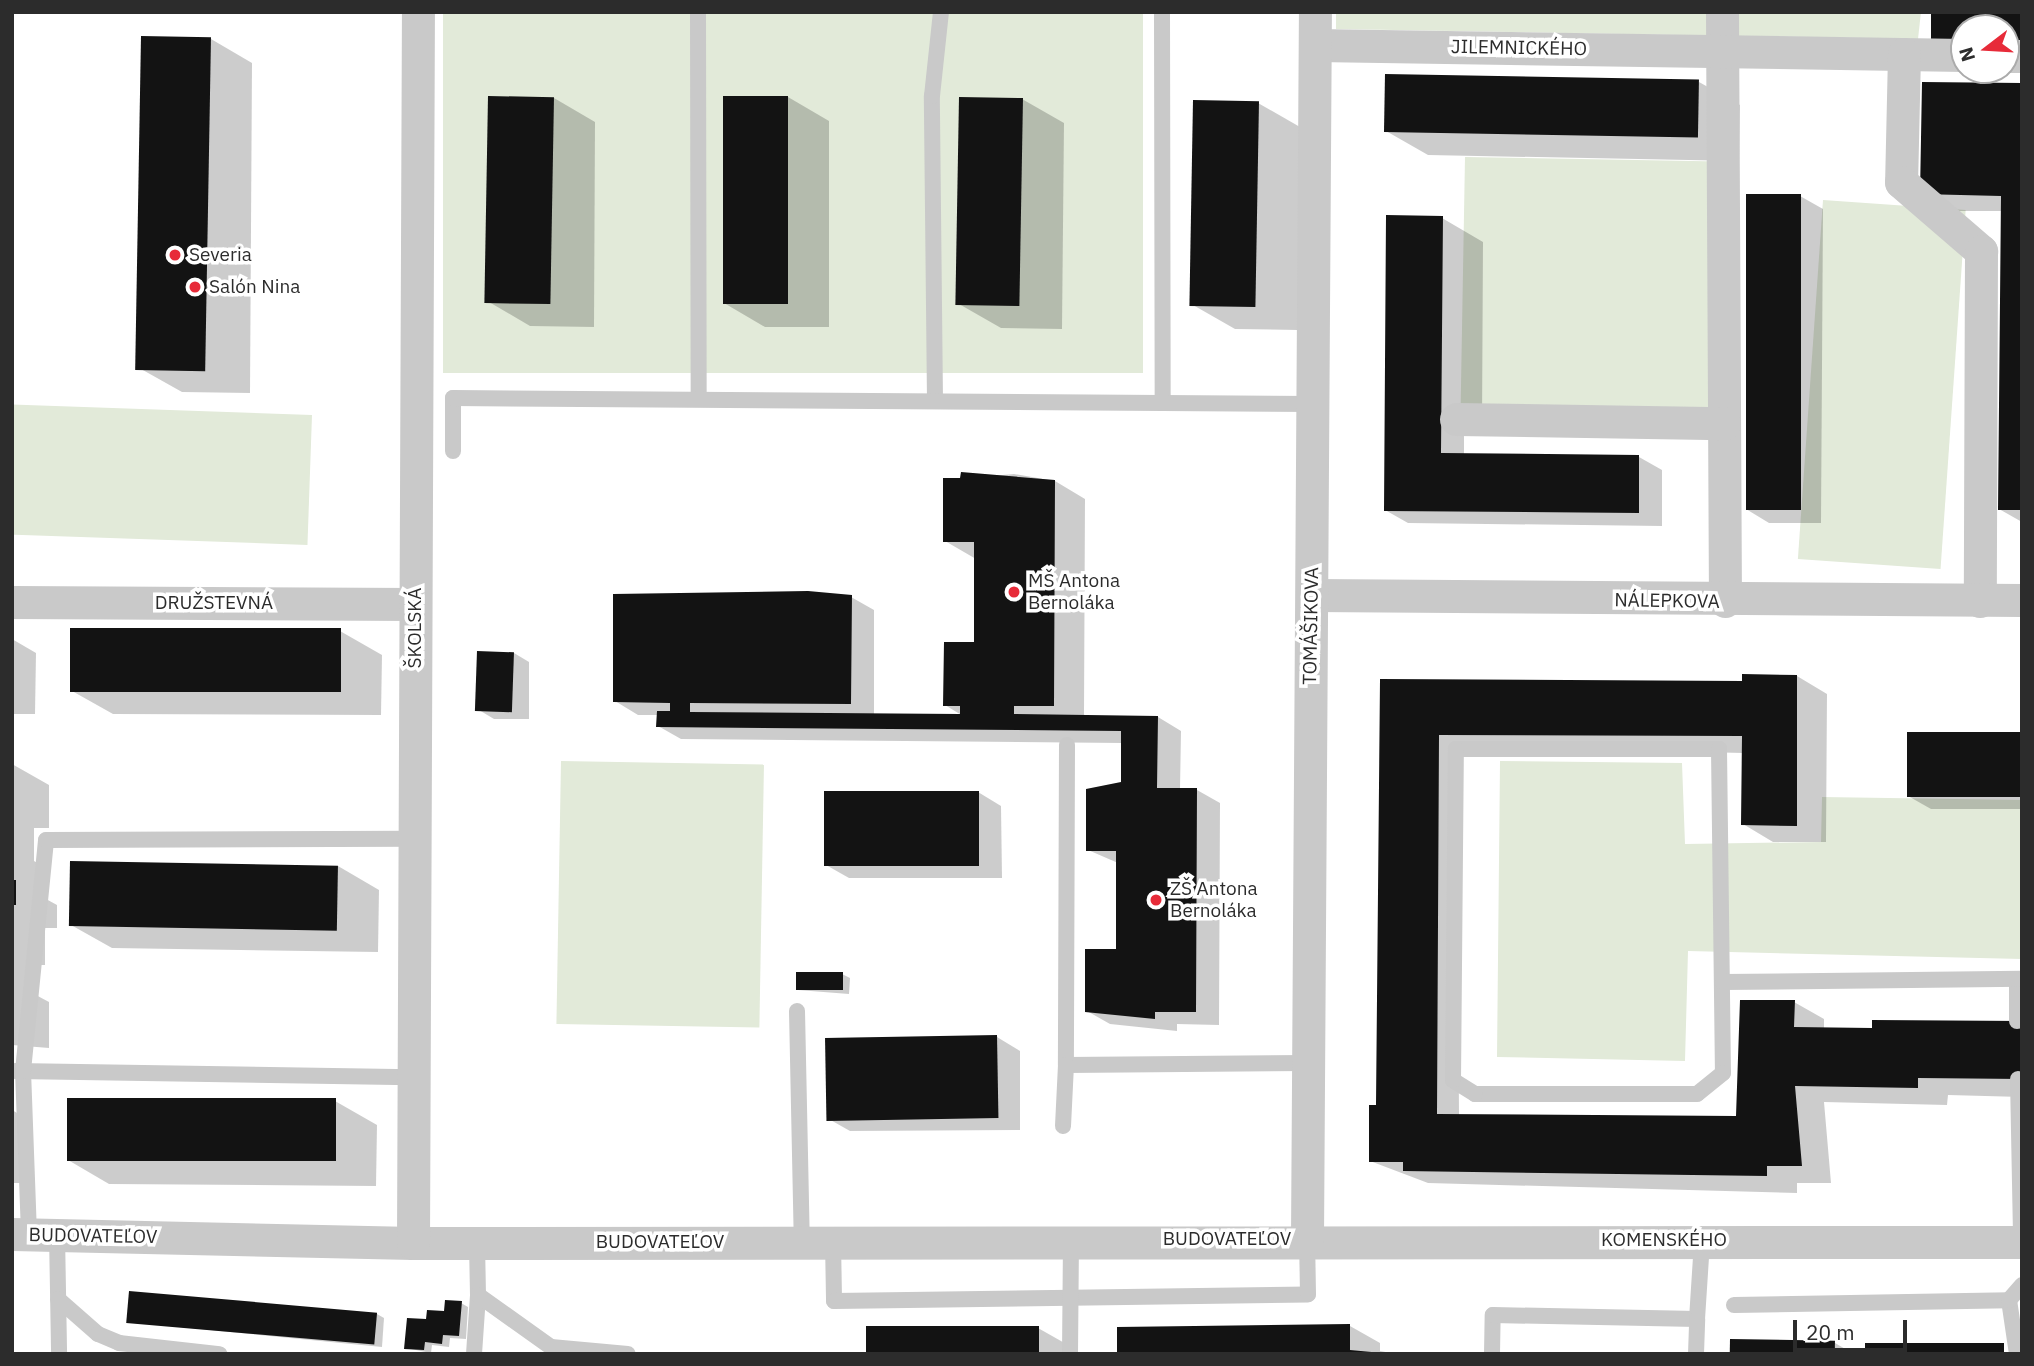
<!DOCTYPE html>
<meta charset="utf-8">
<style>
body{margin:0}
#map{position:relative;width:2034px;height:1366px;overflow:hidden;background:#fff;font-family:"IBM Plex Sans",sans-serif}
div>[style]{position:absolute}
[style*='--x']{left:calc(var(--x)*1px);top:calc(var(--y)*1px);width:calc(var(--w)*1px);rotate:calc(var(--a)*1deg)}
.green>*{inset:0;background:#e2ead9;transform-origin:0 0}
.shadow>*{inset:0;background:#0003;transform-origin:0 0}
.building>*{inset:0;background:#131313;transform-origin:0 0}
.service>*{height:16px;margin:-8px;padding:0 8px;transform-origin:8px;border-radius:8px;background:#c9c9c9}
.minor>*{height:33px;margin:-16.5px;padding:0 16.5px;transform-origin:16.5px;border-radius:16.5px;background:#c9c9c9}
.dots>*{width:19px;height:19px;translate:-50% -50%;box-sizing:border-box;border:4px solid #fff;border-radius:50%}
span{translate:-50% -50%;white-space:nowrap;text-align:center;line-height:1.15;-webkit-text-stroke:7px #fff;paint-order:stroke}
.street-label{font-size:19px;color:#2c2c2c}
.poi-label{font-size:19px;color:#2c2c2c}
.left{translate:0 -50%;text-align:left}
.frame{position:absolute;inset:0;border:14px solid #2c2c2c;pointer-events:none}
.north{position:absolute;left:1950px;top:14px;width:70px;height:70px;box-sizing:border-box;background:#fff;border:2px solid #ababab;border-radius:50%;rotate:253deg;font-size:19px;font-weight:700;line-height:28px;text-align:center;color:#2c2c2c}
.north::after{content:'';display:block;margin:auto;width:24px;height:32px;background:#e72b39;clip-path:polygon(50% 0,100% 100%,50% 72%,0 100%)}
.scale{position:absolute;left:1793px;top:1320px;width:114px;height:32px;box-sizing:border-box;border:4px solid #2c2c2c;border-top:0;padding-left:9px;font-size:21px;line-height:24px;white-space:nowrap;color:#2c2c2c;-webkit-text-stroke:5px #fff;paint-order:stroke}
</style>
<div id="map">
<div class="green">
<i style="left:443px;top:12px;width:700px;height:361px"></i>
<i style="clip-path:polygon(1336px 12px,1921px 12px,1918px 39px,1336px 29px)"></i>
<i style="left:1465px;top:157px;width:269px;height:259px;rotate:1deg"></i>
<i style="left:1823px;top:200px;width:143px;height:360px;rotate:4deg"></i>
<i style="left:312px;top:415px;width:130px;height:300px;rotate:92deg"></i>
<i style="left:561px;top:761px;width:203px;height:263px;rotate:1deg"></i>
<i style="clip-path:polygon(1500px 761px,1682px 763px,1685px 844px,1821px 842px,1822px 797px,2022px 800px,2022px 959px,1688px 951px,1685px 1061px,1497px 1057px)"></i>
</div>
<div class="shadow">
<i style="clip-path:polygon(211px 39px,252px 63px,250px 393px,182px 392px,141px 369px)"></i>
<i style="clip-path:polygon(1699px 82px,1740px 105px,1739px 161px,1428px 155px,1386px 131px)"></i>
<i style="clip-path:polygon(2022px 85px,2022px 522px,1999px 509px,2003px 211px,1952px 211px,1922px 193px)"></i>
<i style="clip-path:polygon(788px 97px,829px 121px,829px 327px,765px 327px,724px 303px)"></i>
<i style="clip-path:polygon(554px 98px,595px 122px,594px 327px,530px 326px,489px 302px)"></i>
<i style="clip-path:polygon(1022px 99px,1064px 123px,1062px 329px,1001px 328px,959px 304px)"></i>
<i style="clip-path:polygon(1258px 103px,1300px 127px,1298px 330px,1235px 329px,1193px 305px)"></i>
<i style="clip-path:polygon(1800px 196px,1823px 209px,1821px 523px,1769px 523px,1746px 509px)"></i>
<i style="clip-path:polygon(1442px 218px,1483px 242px,1482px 426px,1464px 426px,1464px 455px,1639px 457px,1662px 470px,1662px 526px,1408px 523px,1385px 510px)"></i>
<i style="clip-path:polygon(1014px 474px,1055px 481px,1085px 499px,1084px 717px,1158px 717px,1181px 731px,1180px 790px,1197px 790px,1220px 803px,1219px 1025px,1177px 1024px,1177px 1031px,1110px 1024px,1087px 1011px,1117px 951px,1118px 863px,1088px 850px,1122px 783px,1122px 743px,681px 739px,658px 726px,658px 715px,638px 715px,615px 701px,851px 597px,874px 610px,874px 715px,963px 716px,945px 705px,975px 644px,976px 559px,945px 541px,945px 480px)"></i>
<i style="clip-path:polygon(340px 631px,382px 655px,381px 715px,113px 714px,72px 691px)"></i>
<i style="clip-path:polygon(12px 639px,36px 653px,35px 714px,12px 714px)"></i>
<i style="clip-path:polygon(479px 653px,514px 653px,529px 662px,529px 719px,494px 719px,479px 710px)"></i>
<i style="clip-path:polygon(1797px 676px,1827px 694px,1826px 842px,1773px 842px,1743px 824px,1743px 753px,1493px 747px,1457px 758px,1459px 1116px,1737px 1118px,1794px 1002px,1824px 1019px,1824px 1030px,2022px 1025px,2022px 1097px,1948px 1095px,1947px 1105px,1824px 1102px,1831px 1183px,1797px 1183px,1797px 1193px,1428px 1183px,1370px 1161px,1378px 1106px,1381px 681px,1744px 682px)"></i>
<i style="clip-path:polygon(2022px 734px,2022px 809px,1931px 809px,1908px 796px)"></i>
<i style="clip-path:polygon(12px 764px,49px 785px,49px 828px,34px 828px,34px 861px,46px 868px,46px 899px,57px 905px,57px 928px,45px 928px,45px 965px,34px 965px,34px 994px,49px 1002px,49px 1048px,12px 1045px)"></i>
<i style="clip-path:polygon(978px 792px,1001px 806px,1002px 878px,849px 878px,826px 865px)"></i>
<i style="clip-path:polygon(338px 866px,379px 890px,378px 952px,112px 948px,71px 925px)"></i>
<i style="clip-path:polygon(842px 974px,850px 978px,849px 994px,798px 990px)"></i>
<i style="clip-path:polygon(997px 1037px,1020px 1051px,1020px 1130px,850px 1131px,827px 1118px,827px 1038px)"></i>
<i style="clip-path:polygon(335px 1101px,377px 1125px,376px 1186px,109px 1184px,68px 1160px)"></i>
<i style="clip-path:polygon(12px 1110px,31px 1121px,30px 1183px,12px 1183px)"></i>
<i style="clip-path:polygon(461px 1303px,468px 1307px,466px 1339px,450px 1338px,449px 1347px,432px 1345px,431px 1353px,406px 1348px,428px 1321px)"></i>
<i style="clip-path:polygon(377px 1314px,384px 1318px,382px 1347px,128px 1322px)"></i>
<i style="clip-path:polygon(1350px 1326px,1380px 1343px,1380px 1351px,1397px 1354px,1119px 1354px,1119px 1329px)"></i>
<i style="clip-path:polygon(1038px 1328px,1068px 1345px,1068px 1354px,868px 1354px)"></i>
<i style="clip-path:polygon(1835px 1343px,1854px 1354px,1732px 1354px)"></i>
<i style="left:1867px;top:1345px;width:137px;height:9px"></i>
</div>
<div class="building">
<i style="clip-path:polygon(1931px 12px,2022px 12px,2022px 41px,2006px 41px,2006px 28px,1964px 28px,1964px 41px,1931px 41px)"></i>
<i style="left:141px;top:36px;width:70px;height:334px;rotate:1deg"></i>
<i style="left:1385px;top:74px;width:314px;height:58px;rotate:1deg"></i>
<i style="clip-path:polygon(1922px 82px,2022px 83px,2022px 510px,1998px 510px,2001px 196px,1920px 194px)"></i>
<i style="left:488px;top:96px;width:66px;height:207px;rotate:1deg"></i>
<i style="left:723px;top:96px;width:65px;height:208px"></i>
<i style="left:959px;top:97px;width:64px;height:208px;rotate:1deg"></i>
<i style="left:1193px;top:100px;width:66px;height:206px;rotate:1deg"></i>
<i style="left:1746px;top:194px;width:55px;height:316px"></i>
<i style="clip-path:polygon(1386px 215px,1443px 216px,1441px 453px,1639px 455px,1639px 513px,1384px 511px)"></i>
<i style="clip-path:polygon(961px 472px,1055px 480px,1054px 706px,1014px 706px,1014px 714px,1158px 716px,1157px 788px,1197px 788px,1196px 1012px,1155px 1012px,1155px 1019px,1085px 1012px,1085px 949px,1116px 949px,1116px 851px,1086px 851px,1086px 789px,1121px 782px,1121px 731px,656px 727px,657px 711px,670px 711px,670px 703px,613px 702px,613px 594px,808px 591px,852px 595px,851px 704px,690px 703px,690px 712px,960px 714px,960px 706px,943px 706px,944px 642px,974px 642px,974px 542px,943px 542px,943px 478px,960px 478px)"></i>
<i style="left:70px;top:628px;width:271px;height:64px"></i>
<i style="left:477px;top:651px;width:37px;height:60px;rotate:2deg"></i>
<i style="clip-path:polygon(1742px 674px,1797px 675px,1797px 826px,1741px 825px,1742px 736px,1439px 735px,1437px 1114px,1736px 1116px,1740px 1000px,1795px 1000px,1794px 1027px,1872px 1028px,1872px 1020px,2022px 1021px,2022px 1079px,1918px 1078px,1918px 1088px,1795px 1086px,1802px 1166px,1767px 1166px,1767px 1176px,1403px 1171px,1403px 1162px,1369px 1162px,1369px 1105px,1376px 1105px,1380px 679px,1742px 681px)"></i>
<i style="left:1907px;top:732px;width:115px;height:65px"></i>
<i style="left:824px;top:791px;width:155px;height:75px"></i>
<i style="left:70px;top:861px;width:268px;height:65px;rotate:1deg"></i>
<i style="left:12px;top:880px;width:4px;height:25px"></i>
<i style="left:843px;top:972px;width:18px;height:47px;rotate:90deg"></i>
<i style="left:997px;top:1035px;width:83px;height:172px;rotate:89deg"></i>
<i style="left:67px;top:1098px;width:269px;height:63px"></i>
<i style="left:129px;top:1291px;width:249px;height:32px;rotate:5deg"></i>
<i style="clip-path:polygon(445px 1300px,462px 1301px,459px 1336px,443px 1335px,442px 1344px,425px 1342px,424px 1350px,404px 1349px,407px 1318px,426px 1319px,427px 1310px,444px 1311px)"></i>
<i style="clip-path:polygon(1350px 1324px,1350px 1350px,1393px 1354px,1117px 1354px,1117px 1327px)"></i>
<i style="left:1039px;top:1326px;width:28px;height:173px;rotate:90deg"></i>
<i style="left:1730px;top:1339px;width:105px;height:15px;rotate:1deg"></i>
<i style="left:1865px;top:1343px;width:139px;height:11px"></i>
</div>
<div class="service">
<i style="--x:698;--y:12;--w:387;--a:89.9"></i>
<i style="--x:1162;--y:12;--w:391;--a:89.9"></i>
<i style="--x:935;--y:401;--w:305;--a:-90.6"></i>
<i style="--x:932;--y:96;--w:84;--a:-83.9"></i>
<i style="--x:453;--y:451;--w:53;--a:-90"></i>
<i style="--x:453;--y:398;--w:860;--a:0.4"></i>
<i style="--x:1067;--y:745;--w:320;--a:90.2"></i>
<i style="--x:1066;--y:1065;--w:242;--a:-0.5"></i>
<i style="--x:1456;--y:749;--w:263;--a:0"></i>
<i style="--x:1719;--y:749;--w:324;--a:89.3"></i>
<i style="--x:1723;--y:1073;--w:33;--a:141"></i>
<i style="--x:1697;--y:1094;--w:222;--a:180"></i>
<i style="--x:1475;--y:1094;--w:26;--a:-148"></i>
<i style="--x:1453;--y:1080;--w:331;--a:-89.5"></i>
<i style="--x:2017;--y:979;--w:42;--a:90"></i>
<i style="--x:1723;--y:982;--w:299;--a:-0.6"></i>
<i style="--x:797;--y:1011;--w:230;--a:88.8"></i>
<i style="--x:15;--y:1071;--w:397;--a:0.9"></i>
<i style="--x:2018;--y:1079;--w:163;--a:88.9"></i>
<i style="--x:1063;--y:1126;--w:61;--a:-87.2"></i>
<i style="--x:29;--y:1234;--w:163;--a:-92.1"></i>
<i style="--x:23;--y:1071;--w:232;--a:-84.3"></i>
<i style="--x:46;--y:840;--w:367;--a:-0.2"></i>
<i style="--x:57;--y:1234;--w:120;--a:89"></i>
<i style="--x:833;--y:1241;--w:60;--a:89"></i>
<i style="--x:834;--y:1301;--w:474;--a:-0.8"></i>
<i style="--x:1308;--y:1294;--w:55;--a:-91"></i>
<i style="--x:477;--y:1243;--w:52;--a:88.9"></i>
<i style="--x:58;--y:1299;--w:53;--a:41.2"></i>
<i style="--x:98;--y:1334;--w:23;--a:23"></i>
<i style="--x:119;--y:1343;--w:101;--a:6.3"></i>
<i style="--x:2009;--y:1300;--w:55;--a:81.6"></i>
<i style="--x:1734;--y:1305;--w:275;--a:-1"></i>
<i style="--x:2009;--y:1300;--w:20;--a:-49"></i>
<i style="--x:474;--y:1354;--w:59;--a:-86.1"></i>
<i style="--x:478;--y:1295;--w:90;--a:35.5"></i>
<i style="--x:551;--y:1347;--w:77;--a:5.2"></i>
<i style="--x:1070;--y:1354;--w:114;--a:-89.5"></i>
<i style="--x:1492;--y:1354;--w:39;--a:-89"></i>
<i style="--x:1493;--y:1315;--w:204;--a:1.1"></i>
<i style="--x:1697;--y:1319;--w:78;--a:-86.3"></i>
<i style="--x:1696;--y:1354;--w:35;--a:-88"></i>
</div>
<div class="minor">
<i style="--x:1722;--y:12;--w:589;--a:89.71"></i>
<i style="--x:1316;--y:45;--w:648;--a:0.88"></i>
<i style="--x:1904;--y:54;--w:128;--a:91.3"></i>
<i style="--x:1901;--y:182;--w:106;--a:40.8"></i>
<i style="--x:1981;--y:251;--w:350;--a:90.2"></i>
<i style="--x:2006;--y:56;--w:16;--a:0"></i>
<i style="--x:1456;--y:419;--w:268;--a:0.9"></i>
<i style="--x:1312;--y:595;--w:710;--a:0.4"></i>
<i style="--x:12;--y:602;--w:403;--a:0.3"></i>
<i style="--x:12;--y:1234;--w:401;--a:1.3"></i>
<i style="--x:413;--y:1243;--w:1609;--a:-0.04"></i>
<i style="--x:1307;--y:1239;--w:1227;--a:-89.63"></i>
<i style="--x:413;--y:1243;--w:1231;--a:-89.77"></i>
</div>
<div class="dots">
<i style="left:175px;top:255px;background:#e72b39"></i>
<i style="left:195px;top:287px;background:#e72b39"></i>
<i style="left:1014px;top:592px;background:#e72b39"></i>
<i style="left:1156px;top:900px;background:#e72b39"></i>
</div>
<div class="street-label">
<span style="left:1519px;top:48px;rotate:1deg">JILEMNICKÉHO</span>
<span style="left:1667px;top:601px;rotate:1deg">NÁLEPKOVA</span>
<span style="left:214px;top:603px">DRUŽSTEVNÁ</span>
<span style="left:1311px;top:626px;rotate:-89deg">TOMÁŠIKOVA</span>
<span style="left:415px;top:628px;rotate:-90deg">ŠKOLSKÁ</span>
<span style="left:93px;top:1236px;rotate:1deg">BUDOVATEĽOV</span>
<span style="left:1227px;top:1239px">BUDOVATEĽOV</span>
<span style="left:1664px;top:1240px">KOMENSKÉHO</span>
<span style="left:660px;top:1242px">BUDOVATEĽOV</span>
</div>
<div class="poi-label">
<span class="left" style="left:189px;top:255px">Severia</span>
<span class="left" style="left:209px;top:287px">Salón Nina</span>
<span class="left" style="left:1028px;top:592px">MŠ Antona<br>Bernoláka</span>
<span class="left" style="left:1170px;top:900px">ZŠ Antona<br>Bernoláka</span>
</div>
<div class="frame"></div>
<div class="north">N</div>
<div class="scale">20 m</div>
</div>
